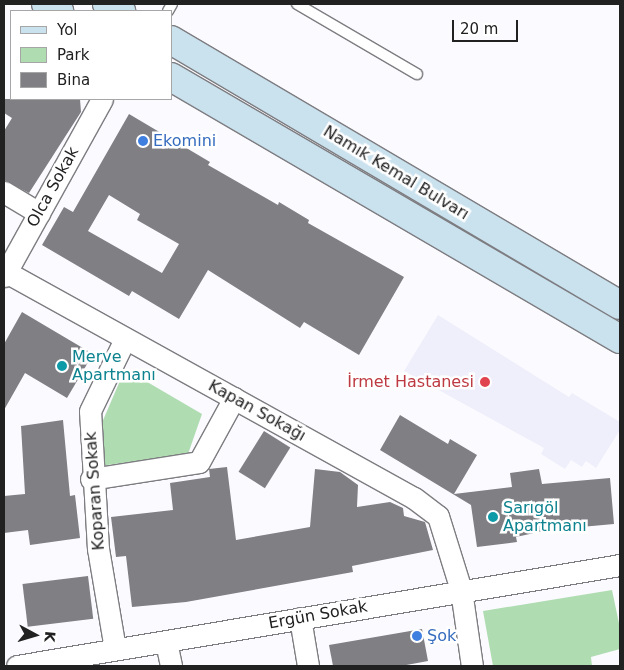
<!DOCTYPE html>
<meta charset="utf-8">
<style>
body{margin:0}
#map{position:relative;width:624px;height:670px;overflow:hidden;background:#fbfbff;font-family:"DejaVu Sans",sans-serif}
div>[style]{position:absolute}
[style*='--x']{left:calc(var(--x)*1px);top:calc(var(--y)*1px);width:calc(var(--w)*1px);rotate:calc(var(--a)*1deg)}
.built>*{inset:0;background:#efeefb}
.green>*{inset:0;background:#b0dcb2}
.building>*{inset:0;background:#7f7f84;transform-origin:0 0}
.roads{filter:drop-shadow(1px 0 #7d7d81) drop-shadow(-1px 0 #7d7d81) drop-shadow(0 1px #7d7d81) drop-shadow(0 -1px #7d7d81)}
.service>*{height:10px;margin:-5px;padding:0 5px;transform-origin:5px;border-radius:5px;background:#fff}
.minor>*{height:21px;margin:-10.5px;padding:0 10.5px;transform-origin:10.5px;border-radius:10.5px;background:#fff}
.secondary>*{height:28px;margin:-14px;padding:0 14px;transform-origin:14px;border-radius:14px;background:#cae1ee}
.dots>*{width:14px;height:14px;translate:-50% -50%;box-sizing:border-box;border:2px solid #fff;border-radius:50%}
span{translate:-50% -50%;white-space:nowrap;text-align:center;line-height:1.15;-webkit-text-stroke:5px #fff;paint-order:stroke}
.shop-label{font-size:16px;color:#366cbe}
.left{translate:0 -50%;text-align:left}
.street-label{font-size:16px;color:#212122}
.culture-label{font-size:16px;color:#0d838f}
.health-label{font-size:16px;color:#be3a42}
.right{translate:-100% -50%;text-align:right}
.frame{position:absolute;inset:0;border:5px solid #212122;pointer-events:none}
.legend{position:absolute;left:10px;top:10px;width:162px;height:90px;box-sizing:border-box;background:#fff;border:1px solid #a6a6a7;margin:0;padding:6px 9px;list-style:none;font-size:15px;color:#212122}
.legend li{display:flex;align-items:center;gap:10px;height:25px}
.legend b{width:25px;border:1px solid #a6a6a7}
.north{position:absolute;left:10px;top:610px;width:50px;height:50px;-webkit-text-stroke:4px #fff;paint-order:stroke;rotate:96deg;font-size:14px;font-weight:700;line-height:20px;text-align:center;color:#212122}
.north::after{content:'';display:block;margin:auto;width:18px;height:22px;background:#212122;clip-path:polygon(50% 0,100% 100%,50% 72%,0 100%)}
.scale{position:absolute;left:452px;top:20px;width:66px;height:22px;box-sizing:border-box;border:2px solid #212122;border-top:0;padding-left:6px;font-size:15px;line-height:18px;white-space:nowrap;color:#212122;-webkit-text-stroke:4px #fff;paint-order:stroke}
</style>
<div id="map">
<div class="built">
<i style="clip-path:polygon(438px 315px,569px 397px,572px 393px,620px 422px,620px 430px,596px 468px,586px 461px,582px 467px,571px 460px,565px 469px,541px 454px,544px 448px,404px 371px)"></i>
</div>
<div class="green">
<i style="clip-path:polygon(125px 369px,202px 414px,188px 454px,100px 466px,101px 425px)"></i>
<i style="clip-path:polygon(612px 590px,620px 628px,620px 649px,591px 657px,592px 666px,493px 666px,483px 611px)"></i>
</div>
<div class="building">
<i style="clip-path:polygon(4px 99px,80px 99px,81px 112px,29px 193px,4px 180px,4px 131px,12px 118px,4px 113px)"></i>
<i style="clip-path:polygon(evenodd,129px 114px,210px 162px,208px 165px,278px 205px,279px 202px,309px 220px,308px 223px,404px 277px,359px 355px,304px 322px,300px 328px,208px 270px,179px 319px,132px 291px,129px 296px,42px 245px,64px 207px,73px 212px,129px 114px,109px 195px,140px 214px,137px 220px,179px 244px,162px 273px,88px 231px,109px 195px)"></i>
<i style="clip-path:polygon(22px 312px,93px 354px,67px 398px,25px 373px,4px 410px,4px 344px)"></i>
<i style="clip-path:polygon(400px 415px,448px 444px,450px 439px,477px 455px,454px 494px,512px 487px,510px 473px,539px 469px,542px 484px,610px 478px,614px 524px,548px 530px,516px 537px,517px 542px,477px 547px,471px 505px,380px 450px)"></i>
<i style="clip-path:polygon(63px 420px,70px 496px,75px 495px,80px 538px,30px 545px,28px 530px,4px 533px,4px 496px,25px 494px,21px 426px)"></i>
<i style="left:264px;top:431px;width:31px;height:48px;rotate:32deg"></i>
<i style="clip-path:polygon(227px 467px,236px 540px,310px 527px,315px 469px,340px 472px,358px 485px,357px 507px,390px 502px,403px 508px,404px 516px,425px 522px,433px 550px,352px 566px,353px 572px,186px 602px,132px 607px,126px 556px,116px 557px,111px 517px,173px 510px,170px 483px,210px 477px,209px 469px)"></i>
<i style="left:88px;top:576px;width:43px;height:66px;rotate:83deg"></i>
<i style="clip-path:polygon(422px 629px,428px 661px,401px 666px,333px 666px,329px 645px)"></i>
</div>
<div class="roads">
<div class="service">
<i style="--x:297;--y:4;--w:139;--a:30.3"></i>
<i style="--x:168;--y:11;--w:8;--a:-60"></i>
</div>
<div class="minor">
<i style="--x:4;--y:192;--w:41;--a:31"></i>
<i style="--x:6;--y:272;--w:466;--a:29"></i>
<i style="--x:414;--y:498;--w:30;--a:37"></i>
<i style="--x:438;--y:516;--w:77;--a:72.7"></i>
<i style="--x:461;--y:590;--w:77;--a:81.8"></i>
<i style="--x:4;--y:276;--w:202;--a:-61"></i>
<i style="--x:91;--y:479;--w:109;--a:-8.9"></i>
<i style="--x:199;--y:462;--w:73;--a:-61.3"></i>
<i style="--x:300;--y:618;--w:49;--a:80.5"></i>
<i style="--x:166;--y:642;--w:25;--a:78"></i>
<i style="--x:115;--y:649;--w:101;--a:-99.6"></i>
<i style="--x:98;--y:549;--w:138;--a:-93.3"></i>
<i style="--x:90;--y:411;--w:80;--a:-64.1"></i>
<i style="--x:17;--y:666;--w:611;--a:-9.51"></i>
</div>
<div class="secondary">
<i style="--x:46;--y:4;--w:15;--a:28"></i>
<i style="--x:107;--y:4;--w:16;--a:27"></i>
<i style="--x:171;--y:40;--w:521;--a:30.55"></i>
<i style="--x:171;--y:77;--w:520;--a:30.26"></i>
</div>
</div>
<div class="dots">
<i style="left:143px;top:141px;background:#3f7fe0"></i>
<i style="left:62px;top:366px;background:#0f9aa8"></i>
<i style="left:485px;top:382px;background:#e0444e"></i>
<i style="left:493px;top:517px;background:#0f9aa8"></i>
<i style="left:417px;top:636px;background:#3f7fe0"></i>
</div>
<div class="shop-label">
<span class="left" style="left:153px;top:141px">Ekomini</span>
<span class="left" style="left:427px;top:636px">Şok</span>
</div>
<div class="street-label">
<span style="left:396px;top:173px;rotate:31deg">Namık Kemal Bulvarı</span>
<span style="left:53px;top:187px;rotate:-61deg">Olca Sokak</span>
<span style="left:257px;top:411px;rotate:29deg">Kapan Sokağı</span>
<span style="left:95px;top:491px;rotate:-94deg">Koparan Sokak</span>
<span style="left:318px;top:615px;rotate:-10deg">Ergün Sokak</span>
</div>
<div class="culture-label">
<span class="left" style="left:72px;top:366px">Merve<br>Apartmanı</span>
<span class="left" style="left:503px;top:517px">Sarıgöl<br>Apartmanı</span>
</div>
<div class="health-label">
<span class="right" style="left:474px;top:382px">İrmet Hastanesi</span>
</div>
<div class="frame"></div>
<ul class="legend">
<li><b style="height:6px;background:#cae1ee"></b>Yol</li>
<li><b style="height:14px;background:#b0dcb2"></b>Park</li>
<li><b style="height:14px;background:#7f7f84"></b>Bina</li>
</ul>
<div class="north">K</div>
<div class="scale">20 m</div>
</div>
